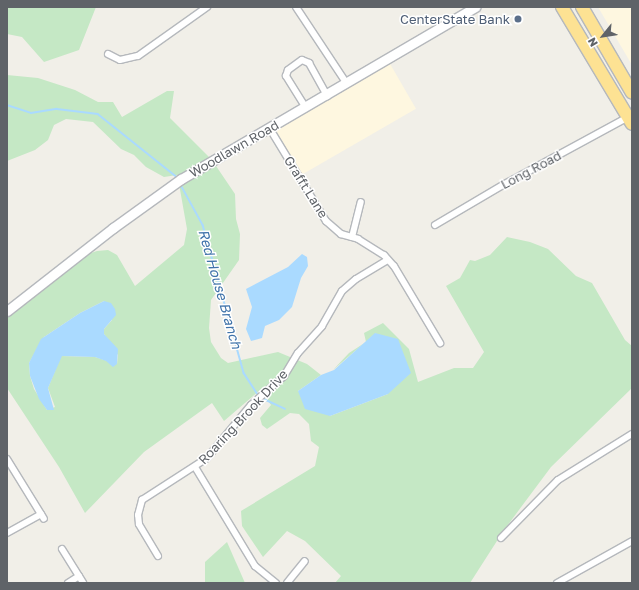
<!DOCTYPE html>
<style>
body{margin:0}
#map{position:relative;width:639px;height:590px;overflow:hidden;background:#f1efe8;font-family:"Golos Text",sans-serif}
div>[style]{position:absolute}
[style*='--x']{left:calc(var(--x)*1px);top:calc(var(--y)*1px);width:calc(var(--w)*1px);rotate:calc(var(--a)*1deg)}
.commercial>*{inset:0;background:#fef7e0;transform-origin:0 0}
.green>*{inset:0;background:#c5e8c5}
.water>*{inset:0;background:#aadaff}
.stream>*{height:1.5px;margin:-0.75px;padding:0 0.75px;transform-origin:0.75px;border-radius:0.75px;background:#aadaff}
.roads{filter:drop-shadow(1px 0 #b5b8bc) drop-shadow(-1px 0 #b5b8bc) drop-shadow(0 1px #b5b8bc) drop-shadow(0 -1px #b5b8bc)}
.street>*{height:6px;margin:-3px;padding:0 3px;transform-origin:3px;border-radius:3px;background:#fff}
.secondary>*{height:9px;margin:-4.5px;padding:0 4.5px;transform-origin:4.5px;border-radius:4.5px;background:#fff}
.highway>*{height:12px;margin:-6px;padding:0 6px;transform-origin:6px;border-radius:6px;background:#fde293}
.dots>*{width:11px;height:11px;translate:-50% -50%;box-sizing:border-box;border:2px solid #fff;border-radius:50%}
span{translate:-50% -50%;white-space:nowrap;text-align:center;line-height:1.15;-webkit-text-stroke:3px #fff;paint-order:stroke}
.service-label{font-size:13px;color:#4e5e75}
.right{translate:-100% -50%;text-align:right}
.street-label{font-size:13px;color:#5f6368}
.water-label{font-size:14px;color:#4174aa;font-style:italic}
.frame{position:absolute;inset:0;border:8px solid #5f6368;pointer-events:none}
.north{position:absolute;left:583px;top:16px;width:40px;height:40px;-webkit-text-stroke:3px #fff;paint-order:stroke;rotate:240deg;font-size:11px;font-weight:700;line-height:16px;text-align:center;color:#5f6368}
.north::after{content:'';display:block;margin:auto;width:14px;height:18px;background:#5f6368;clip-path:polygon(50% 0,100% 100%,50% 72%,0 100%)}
</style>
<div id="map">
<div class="commercial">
<i style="clip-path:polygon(598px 7px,632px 7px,632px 65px)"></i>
<i style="left:389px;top:62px;width:54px;height:132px;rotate:60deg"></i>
</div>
<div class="green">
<i style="clip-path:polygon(7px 7px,96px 7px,79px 50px,44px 62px,22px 37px,7px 34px)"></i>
<i style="clip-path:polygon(7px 75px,38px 78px,75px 90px,98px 102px,113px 102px,122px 117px,167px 91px,174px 91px,170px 118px,211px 159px,178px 178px,177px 175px,164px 177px,146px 167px,134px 155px,121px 149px,93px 122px,66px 119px,54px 125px,48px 140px,35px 150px,7px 161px)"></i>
<i style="clip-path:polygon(evenodd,214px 163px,235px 194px,236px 219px,240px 234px,239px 260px,211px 300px,209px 328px,211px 342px,221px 358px,228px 363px,278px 352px,307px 364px,321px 375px,298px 391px,330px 416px,388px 394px,376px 333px,333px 370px,349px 353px,366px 342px,364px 333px,383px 323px,409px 349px,418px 382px,454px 368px,473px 368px,484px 352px,446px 286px,460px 278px,470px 260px,475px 261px,490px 255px,507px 237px,530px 242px,548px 249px,576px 276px,592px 283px,625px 340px,632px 346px,632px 388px,551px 467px,504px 530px,470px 583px,335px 583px,341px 576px,305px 541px,287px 531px,263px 557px,242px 526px,241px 511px,315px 466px,319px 447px,311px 441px,309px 424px,299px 414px,290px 413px,267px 429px,262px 425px,260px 418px,271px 405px,260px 390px,224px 421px,212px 403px,144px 452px,85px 513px,59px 467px,7px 388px,7px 315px,82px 256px,97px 251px,108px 250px,117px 255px,135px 286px,184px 245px,187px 229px,179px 184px,214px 163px,104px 301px,112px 320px,104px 329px,104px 334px,118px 355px,117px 364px,95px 357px,61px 356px,48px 388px,55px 407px,47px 410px,34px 389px,30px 376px,29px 363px,44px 337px,80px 313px,104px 301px)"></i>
<i style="clip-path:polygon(227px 542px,245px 583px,205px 583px,205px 562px)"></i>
</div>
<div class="water">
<i style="clip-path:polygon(302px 254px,307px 257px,308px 266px,301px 278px,292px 307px,279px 320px,265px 326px,262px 338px,251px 341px,246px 329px,252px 307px,246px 289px,288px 267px)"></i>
<i style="clip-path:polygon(104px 301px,111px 303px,115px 309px,116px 315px,104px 329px,104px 334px,118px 349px,117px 364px,113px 367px,106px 361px,95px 357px,62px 356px,48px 388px,54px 410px,47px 410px,39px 399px,30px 376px,29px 363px,41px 339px,80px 313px)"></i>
<i style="clip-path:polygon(375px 333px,398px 339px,411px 373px,388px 394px,330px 416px,305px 409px,298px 391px,321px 375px,334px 370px)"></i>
</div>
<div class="stream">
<i style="--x:7;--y:105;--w:25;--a:18"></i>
<i style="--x:31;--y:113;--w:26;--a:-9"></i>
<i style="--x:57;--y:109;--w:41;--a:7"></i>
<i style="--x:98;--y:114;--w:101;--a:38.6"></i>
<i style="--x:181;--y:185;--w:46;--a:61.2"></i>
<i style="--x:203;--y:225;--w:154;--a:74.5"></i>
<i style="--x:244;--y:373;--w:24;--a:57"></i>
<i style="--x:264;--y:399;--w:23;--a:25"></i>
</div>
<div class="roads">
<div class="street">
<i style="--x:296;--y:7;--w:92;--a:56.5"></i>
<i style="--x:108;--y:54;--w:13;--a:27"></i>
<i style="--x:120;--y:60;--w:18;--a:-13"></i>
<i style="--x:138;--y:56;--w:85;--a:-35.4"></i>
<i style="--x:306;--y:108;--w:38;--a:-122"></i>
<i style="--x:286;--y:76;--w:6;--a:-72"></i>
<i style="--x:288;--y:70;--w:17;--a:-36"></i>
<i style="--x:302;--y:60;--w:8;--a:23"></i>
<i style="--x:309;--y:63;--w:38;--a:61"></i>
<i style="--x:270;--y:129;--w:108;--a:58.7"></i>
<i style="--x:326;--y:221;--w:20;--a:41"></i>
<i style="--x:341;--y:234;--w:18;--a:16"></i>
<i style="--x:358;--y:239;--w:31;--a:32"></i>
<i style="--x:384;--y:255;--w:15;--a:48"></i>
<i style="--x:394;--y:266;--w:90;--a:59.1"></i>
<i style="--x:435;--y:225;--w:79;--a:-30.5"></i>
<i style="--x:503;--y:185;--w:142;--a:-28.5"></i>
<i style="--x:352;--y:237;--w:36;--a:-76"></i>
<i style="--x:7;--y:459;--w:70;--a:58.3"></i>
<i style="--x:195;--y:467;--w:116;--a:58.8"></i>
<i style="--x:255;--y:566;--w:27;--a:39"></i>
<i style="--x:7;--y:533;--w:39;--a:-29"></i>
<i style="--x:501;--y:538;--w:81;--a:-45.5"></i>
<i style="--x:558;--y:480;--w:87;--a:-31.9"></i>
<i style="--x:62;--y:549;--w:40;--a:58"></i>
<i style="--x:158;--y:556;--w:37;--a:-121"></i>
<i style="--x:139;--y:524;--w:9;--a:-96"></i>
<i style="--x:138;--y:515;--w:16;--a:-75"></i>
<i style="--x:142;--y:500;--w:77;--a:-32.9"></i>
<i style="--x:207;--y:458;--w:69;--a:-50.3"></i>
<i style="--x:251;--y:405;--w:44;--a:-41.3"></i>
<i style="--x:284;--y:376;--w:27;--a:-59"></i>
<i style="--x:298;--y:353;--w:36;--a:-48"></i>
<i style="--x:322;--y:326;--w:40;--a:-60.3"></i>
<i style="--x:342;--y:291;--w:18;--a:-41"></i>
<i style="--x:356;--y:279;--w:37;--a:-31"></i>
<i style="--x:68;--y:583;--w:13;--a:-32"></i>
<i style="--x:287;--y:583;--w:28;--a:-51"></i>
<i style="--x:557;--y:583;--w:86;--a:-29.2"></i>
</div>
<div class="secondary">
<i style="--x:7;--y:311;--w:135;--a:-38.1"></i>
<i style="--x:113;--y:228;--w:84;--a:-35.8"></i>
<i style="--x:181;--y:179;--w:341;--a:-30.3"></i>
</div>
<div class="highway">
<i style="--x:562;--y:7;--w:136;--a:59.1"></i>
<i style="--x:582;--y:7;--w:99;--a:59.8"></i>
</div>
</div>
<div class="dots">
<i style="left:518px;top:19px;background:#5c6f8a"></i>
</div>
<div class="service-label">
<span class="right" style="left:510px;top:19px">CenterState Bank</span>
</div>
<div class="street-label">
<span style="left:234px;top:149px;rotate:-30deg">Woodlawn Road</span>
<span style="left:531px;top:170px;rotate:-28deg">Long Road</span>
<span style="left:306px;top:187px;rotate:58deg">Grafft Lane</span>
<span style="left:243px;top:417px;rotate:-47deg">Roaring Brook Drive</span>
</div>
<div class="water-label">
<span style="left:220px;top:289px;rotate:74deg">Red House Branch</span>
</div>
<div class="frame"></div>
<div class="north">N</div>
</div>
